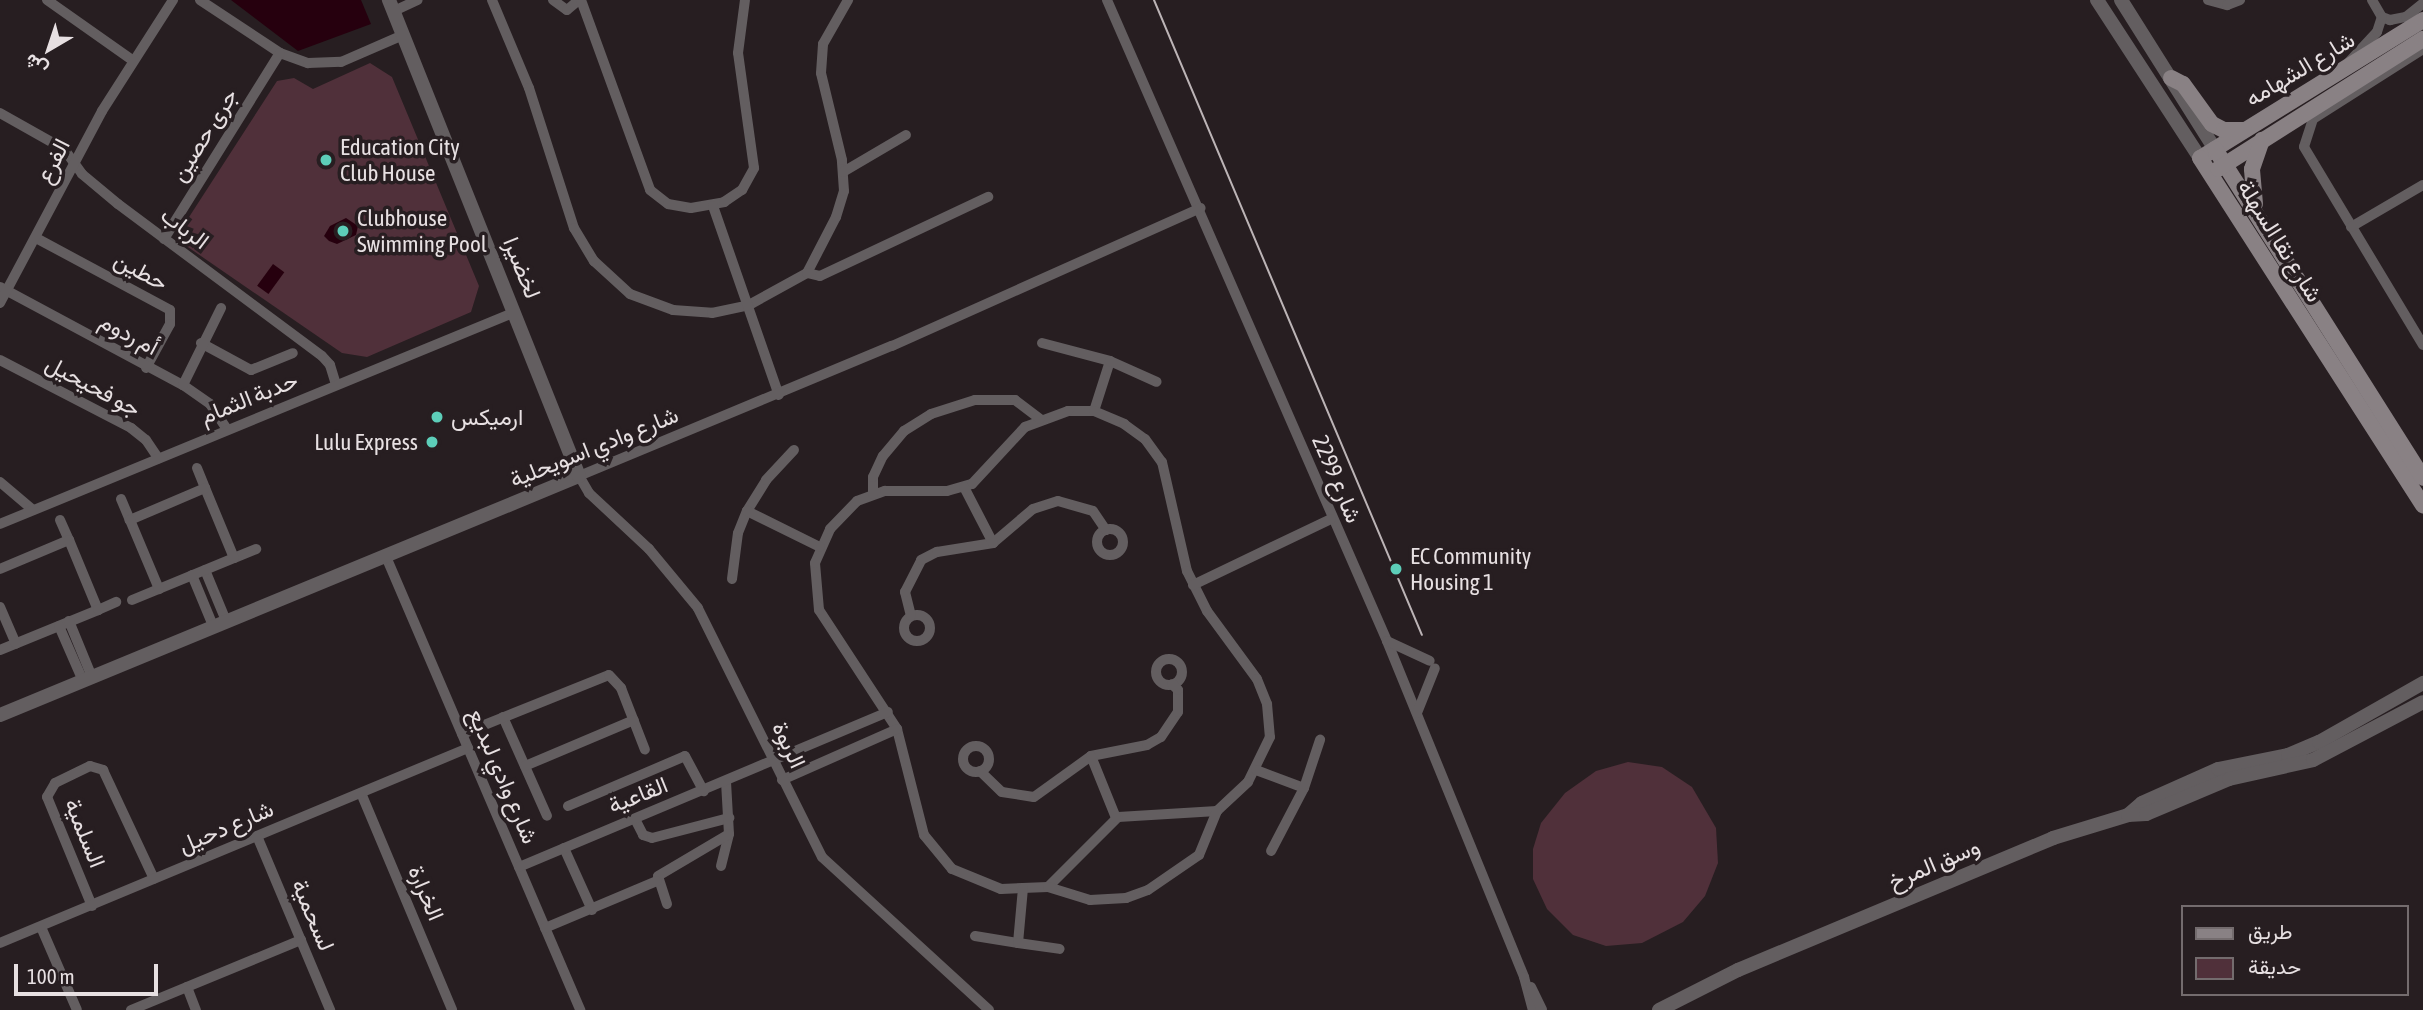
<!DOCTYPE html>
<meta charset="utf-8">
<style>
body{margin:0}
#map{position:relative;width:2423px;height:1010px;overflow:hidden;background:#271e21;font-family:"Asap Condensed",Vazirmatn,sans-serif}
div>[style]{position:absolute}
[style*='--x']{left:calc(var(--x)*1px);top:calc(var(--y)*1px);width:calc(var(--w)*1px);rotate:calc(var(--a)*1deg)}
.green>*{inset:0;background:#50303a}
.water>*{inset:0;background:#26000e;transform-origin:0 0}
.minor>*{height:10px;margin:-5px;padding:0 5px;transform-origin:5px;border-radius:5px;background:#635e60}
.minor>.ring{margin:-5px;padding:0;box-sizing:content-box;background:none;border:10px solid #635e60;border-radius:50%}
.tertiary>*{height:14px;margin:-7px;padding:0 7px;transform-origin:7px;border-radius:7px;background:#635e60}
.secondary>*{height:16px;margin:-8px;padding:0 8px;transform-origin:8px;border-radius:8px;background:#898184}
.tram>*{height:2px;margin:-1px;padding:0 1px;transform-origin:1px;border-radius:1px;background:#bcb4b6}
.dots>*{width:19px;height:19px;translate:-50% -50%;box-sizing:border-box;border:4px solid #271e21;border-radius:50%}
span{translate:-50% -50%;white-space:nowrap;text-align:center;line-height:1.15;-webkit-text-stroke:7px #271e21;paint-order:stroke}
.street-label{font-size:23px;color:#e7e0e2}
.poi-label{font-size:23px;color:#e7e0e2}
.left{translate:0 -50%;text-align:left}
.right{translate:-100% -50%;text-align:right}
.legend{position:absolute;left:2181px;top:905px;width:228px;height:91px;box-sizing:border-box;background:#271e21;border:2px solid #746c6e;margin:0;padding:9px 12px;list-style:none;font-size:21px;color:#e7e0e2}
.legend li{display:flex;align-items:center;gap:14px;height:35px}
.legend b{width:35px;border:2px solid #746c6e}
.north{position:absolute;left:14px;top:14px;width:70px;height:70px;-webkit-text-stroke:5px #271e21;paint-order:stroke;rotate:219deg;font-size:19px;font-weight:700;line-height:28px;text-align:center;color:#e7e0e2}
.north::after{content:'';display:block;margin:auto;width:24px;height:32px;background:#e7e0e2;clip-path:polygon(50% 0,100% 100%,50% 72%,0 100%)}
.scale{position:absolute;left:14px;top:964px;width:144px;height:32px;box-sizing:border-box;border:4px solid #e7e0e2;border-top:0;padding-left:9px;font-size:21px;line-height:24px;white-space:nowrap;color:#e7e0e2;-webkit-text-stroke:5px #271e21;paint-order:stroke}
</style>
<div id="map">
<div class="green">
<i style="clip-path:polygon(370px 63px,392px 77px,479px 286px,471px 312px,367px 357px,342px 353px,182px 243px,180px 231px,277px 81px,294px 78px,313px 89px)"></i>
<i style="clip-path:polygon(1628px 762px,1662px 767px,1692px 787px,1716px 828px,1718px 863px,1705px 896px,1683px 922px,1642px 943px,1606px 946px,1573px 935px,1547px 909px,1533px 879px,1533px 849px,1541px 823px,1565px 793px,1596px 771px)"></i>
</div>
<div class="water">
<i style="clip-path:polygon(231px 0,361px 0,371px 24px,298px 51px)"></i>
<i style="clip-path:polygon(346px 218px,358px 226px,356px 235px,337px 244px,329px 241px,324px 236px,330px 226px)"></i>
<i style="left:273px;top:264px;width:14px;height:27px;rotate:36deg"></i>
</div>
<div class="minor">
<i style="--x:47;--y:0;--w:104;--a:35.2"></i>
<i style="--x:200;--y:0;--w:96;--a:33.5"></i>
<i style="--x:280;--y:53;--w:30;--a:20"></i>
<i style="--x:308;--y:63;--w:33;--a:-2"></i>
<i style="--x:341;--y:62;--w:68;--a:-23.5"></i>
<i style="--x:492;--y:0;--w:95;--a:67.2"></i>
<i style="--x:529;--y:88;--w:147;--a:72.2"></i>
<i style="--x:574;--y:228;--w:39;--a:59"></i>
<i style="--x:594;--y:261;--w:49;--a:42.5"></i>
<i style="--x:630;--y:294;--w:46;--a:20.4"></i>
<i style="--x:673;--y:310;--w:39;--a:4"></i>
<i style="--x:712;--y:313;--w:38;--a:-12"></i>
<i style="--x:749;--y:305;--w:66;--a:-28.9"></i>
<i style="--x:807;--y:273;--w:63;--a:-62.6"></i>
<i style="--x:836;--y:217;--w:27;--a:-73"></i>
<i style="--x:844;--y:191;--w:31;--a:-94"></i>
<i style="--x:842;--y:160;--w:89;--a:-103.6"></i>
<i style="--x:821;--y:73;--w:29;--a:-86"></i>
<i style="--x:823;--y:44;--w:51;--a:-60.4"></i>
<i style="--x:553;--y:0;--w:17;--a:36"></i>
<i style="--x:567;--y:10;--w:16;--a:-40"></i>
<i style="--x:581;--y:0;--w:202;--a:70"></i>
<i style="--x:650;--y:190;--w:23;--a:38"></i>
<i style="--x:668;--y:204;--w:23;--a:10"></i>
<i style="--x:691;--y:208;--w:34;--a:-10"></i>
<i style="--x:724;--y:202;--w:22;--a:-34"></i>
<i style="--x:742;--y:190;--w:25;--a:-61"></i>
<i style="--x:754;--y:168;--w:116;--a:-97.9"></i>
<i style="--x:738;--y:53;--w:53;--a:-82.5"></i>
<i style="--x:1107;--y:0;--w:699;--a:66.4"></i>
<i style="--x:1387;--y:641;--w:363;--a:67.8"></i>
<i style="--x:1524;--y:977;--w:34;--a:75"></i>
<i style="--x:2208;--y:0;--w:20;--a:15"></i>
<i style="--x:2227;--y:5;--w:14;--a:-21"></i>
<i style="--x:2372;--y:0;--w:20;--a:60"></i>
<i style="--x:2382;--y:17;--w:9;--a:21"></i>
<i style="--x:2390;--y:20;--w:16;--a:-11"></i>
<i style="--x:2406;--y:17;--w:22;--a:-39"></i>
<i style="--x:394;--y:11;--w:26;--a:-25"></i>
<i style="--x:2423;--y:49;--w:130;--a:147.5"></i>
<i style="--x:2313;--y:119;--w:29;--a:108"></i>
<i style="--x:2304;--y:147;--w:231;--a:59"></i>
<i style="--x:2349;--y:62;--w:41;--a:-47"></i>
<i style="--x:2377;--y:32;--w:16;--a:-72"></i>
<i style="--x:0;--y:113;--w:73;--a:29.4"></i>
<i style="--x:64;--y:149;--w:31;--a:54"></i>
<i style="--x:82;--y:174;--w:47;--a:39.8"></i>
<i style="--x:118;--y:204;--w:254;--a:36.7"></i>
<i style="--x:322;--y:356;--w:12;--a:48"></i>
<i style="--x:330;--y:365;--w:21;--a:73"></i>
<i style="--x:843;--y:172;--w:73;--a:-30.4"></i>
<i style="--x:713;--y:206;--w:200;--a:70.8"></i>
<i style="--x:2351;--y:227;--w:83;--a:-30.3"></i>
<i style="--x:36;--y:238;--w:152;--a:28.2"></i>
<i style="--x:170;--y:310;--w:14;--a:90"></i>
<i style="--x:170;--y:324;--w:50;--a:118.6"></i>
<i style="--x:164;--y:239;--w:219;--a:-58.1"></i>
<i style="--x:807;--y:273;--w:13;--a:13"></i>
<i style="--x:820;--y:276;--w:186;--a:-25.2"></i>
<i style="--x:0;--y:287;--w:208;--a:28.2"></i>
<i style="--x:183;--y:385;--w:33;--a:35"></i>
<i style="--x:210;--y:404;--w:30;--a:56"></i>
<i style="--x:0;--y:303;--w:217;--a:-62"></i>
<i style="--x:102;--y:111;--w:132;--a:-57.4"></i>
<i style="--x:201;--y:343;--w:57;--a:28.4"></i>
<i style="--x:251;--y:370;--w:45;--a:-22"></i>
<i style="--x:1042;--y:343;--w:70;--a:14.8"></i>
<i style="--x:1110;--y:361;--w:52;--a:107.7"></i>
<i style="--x:0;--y:360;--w:148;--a:27.4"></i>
<i style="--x:131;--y:428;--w:19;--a:39"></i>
<i style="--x:146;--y:440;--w:22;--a:56"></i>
<i style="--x:1110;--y:361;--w:51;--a:24.1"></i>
<i style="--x:183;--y:385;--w:86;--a:-63.7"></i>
<i style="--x:1068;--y:411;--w:26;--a:0"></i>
<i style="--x:1094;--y:411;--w:33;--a:23"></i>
<i style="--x:1124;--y:424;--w:26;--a:36"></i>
<i style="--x:1145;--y:439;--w:29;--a:54"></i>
<i style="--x:1162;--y:462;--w:112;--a:77.1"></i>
<i style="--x:1187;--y:571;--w:45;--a:63.4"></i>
<i style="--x:1207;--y:611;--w:84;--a:53.7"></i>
<i style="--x:1257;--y:679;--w:27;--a:68"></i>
<i style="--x:1267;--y:704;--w:33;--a:85"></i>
<i style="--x:1270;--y:737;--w:50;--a:116.1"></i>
<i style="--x:1248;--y:782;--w:42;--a:136.9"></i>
<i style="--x:1217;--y:811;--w:99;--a:176.5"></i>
<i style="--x:1118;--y:817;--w:99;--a:135"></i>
<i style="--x:1048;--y:887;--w:47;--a:177.6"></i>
<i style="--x:1001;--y:889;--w:53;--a:-157.8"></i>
<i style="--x:952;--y:869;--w:44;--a:-129.5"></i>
<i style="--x:924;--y:835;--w:109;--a:-104.3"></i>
<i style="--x:897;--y:729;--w:142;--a:-123.2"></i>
<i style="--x:819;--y:610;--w:47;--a:-94.9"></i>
<i style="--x:815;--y:563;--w:37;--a:-66"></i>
<i style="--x:830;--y:529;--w:39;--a:-46"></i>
<i style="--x:857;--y:501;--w:30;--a:-20"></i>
<i style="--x:885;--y:491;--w:62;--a:0"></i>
<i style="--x:947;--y:491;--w:26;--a:-16"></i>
<i style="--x:972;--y:484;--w:78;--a:-47.1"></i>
<i style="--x:1025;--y:427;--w:46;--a:-20.4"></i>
<i style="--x:197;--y:468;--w:22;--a:68"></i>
<i style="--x:0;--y:482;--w:43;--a:40.3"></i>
<i style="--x:873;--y:494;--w:17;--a:-90"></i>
<i style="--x:873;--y:477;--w:23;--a:-65"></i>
<i style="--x:883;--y:456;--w:33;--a:-50"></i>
<i style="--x:904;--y:431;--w:32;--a:-32"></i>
<i style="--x:931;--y:414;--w:46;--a:-17.7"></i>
<i style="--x:975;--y:400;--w:40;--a:0"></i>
<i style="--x:1015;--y:400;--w:31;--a:37"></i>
<i style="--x:121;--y:499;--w:23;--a:67"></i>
<i style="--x:747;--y:511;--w:36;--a:-58"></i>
<i style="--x:766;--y:480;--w:41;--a:-47"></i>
<i style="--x:60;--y:520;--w:22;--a:66"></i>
<i style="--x:0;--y:524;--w:557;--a:-22.37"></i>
<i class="ring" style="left:1097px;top:529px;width:16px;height:16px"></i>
<i style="--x:993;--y:543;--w:52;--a:-40.4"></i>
<i style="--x:1033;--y:509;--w:26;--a:-18"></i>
<i style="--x:1058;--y:501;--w:36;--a:16"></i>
<i style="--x:1093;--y:511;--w:23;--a:56"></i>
<i style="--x:234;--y:558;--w:24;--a:-22"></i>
<i style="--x:387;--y:559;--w:491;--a:66.8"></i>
<i style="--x:0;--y:569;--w:75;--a:-22.8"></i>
<i style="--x:69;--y:540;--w:76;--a:67.5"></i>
<i style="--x:98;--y:610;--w:106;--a:157.8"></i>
<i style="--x:205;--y:570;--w:57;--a:67.5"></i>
<i style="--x:192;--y:575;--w:57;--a:67.5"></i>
<i style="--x:732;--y:579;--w:46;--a:-82.6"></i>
<i style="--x:738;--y:533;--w:24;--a:-68"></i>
<i style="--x:747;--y:511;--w:81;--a:26.3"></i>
<i style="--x:1193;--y:585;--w:153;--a:-25.6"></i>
<i style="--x:132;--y:600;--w:110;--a:-22.4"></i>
<i style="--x:234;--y:558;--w:76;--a:-112.5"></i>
<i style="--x:205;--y:488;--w:82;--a:156.9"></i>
<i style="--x:130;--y:520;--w:75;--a:67.2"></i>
<i style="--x:0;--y:607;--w:40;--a:66.6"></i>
<i style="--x:98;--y:610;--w:20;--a:-24"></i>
<i class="ring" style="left:904px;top:615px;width:16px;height:16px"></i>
<i style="--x:911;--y:616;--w:25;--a:-104"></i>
<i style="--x:905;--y:592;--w:36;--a:-63"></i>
<i style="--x:921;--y:560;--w:18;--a:-27"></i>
<i style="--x:937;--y:552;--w:57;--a:-9.1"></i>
<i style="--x:993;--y:543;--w:63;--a:-117.4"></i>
<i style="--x:69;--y:621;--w:61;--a:67.7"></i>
<i style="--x:59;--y:626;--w:60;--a:66.4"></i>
<i style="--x:1387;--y:641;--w:47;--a:24.9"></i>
<i class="ring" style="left:1156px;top:659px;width:16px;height:16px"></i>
<i style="--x:1417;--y:713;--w:48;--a:-68.2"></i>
<i style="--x:503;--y:717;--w:108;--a:66"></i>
<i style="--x:462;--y:734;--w:158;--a:-21.9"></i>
<i style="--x:609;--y:675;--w:18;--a:47"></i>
<i style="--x:621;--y:688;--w:66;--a:68.8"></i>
<i class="ring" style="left:963px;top:746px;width:16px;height:16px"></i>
<i style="--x:1091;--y:756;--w:57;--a:-11.1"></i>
<i style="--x:1147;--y:745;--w:16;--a:-30"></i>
<i style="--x:1161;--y:737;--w:30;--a:-56"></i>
<i style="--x:1178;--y:712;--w:22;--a:-90"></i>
<i style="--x:1178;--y:690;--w:8;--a:-135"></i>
<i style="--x:525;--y:766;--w:118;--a:-22.9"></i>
<i style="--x:1256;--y:770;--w:51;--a:20.6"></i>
<i style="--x:1304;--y:788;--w:71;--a:117.6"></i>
<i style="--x:980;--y:771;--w:30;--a:44"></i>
<i style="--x:1002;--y:792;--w:32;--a:9"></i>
<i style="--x:1034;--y:797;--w:70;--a:-35.7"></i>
<i style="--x:1091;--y:756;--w:67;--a:68"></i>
<i style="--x:782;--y:780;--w:126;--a:-23.9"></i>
<i style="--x:1304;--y:788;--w:51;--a:-71.6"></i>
<i style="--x:361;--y:793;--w:235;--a:67.2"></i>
<i style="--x:568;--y:806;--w:127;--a:-23.1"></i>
<i style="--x:685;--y:756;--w:40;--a:62"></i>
<i style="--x:635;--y:819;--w:18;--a:63"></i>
<i style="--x:643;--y:835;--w:9;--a:18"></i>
<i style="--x:652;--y:838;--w:80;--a:-14.6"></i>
<i style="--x:257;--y:836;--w:189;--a:67.2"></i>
<i style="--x:564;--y:848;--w:68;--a:65.7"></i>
<i style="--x:721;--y:866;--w:33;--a:-76"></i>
<i style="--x:729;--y:834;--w:52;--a:-93.3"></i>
<i style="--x:519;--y:867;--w:400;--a:-22.8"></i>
<i style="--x:1048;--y:887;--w:44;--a:17.2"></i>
<i style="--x:1090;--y:900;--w:36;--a:-3"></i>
<i style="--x:1126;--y:898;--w:23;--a:-20"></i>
<i style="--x:1148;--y:890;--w:62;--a:-34.5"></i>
<i style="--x:1199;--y:855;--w:48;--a:-67.8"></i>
<i style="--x:667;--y:904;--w:29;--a:-108"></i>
<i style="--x:658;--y:876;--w:82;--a:-30.6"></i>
<i style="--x:92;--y:906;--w:118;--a:-112.4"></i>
<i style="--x:47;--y:797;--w:16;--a:-60"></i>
<i style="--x:55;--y:783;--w:39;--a:-26"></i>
<i style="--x:90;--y:766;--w:14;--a:17"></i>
<i style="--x:103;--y:770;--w:120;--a:64.9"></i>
<i style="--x:41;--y:927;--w:90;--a:66.6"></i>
<i style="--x:545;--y:928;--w:121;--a:-22.8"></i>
<i style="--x:975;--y:936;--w:44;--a:9.2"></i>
<i style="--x:1018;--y:943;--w:55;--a:-84.8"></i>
<i style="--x:0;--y:943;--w:507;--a:-22.62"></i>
<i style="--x:1018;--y:943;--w:42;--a:8.1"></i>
<i style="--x:187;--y:987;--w:25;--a:69"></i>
<i style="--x:1531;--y:987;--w:25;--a:64"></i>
<i style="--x:131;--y:1010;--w:184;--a:-22.4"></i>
<i style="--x:989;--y:1010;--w:226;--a:-137.5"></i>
<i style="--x:822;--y:857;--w:278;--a:-116.5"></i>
<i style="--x:698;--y:608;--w:77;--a:-129.7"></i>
<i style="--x:649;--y:549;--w:82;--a:-137"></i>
<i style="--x:589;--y:493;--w:20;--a:-120"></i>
<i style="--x:579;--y:476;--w:339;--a:-22.6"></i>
<i style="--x:892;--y:346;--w:338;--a:-24.1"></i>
</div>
<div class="tertiary">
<i style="--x:2097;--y:0;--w:189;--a:56.9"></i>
<i style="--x:2121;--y:0;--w:176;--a:57.8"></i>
<i style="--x:0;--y:715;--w:626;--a:-22.43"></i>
<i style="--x:579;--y:476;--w:513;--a:-111.76"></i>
<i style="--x:2128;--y:815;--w:18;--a:-41"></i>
<i style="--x:2142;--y:803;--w:83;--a:-24.1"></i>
<i style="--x:2218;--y:769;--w:71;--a:-11.3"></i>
<i style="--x:2288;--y:755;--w:34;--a:-23"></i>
<i style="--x:2319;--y:742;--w:120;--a:-29.6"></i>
<i style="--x:1659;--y:1010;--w:89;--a:-26.9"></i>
<i style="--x:1738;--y:970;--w:342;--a:-22.7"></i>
<i style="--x:2053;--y:838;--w:78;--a:-17"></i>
<i style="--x:2128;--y:815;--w:18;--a:-3"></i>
<i style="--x:2146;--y:814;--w:90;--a:-22.9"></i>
<i style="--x:2229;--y:779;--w:86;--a:-12.7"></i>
<i style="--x:2313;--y:760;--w:124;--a:-27.8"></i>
</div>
<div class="secondary">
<i style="--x:2423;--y:20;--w:262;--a:148.2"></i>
<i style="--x:2200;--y:158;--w:413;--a:57.3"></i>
<i style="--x:2171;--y:78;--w:13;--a:27"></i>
<i style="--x:2183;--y:84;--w:49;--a:54.1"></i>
<i style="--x:2212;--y:124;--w:13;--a:27"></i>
<i style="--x:2224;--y:130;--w:20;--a:0"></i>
<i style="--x:2215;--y:149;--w:389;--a:57.7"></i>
<i style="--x:2218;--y:169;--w:243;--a:-32.4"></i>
<i style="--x:2255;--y:204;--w:35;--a:-95"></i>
<i style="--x:2252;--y:169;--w:31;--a:-71"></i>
</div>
<div class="tram">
<i style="--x:1154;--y:0;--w:689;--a:67.12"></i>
</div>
<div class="dots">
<i style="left:326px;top:160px;background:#5dceb9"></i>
<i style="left:343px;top:231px;background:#5dceb9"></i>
<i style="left:437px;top:417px;background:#5dceb9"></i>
<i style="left:432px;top:442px;background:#5dceb9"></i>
<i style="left:1396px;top:569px;background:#5dceb9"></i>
</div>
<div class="street-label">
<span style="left:2300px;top:69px;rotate:-31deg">شارع الشهامه</span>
<span style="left:204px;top:135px;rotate:-58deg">جرى حصين</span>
<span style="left:53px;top:161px;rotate:-63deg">الفرع</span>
<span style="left:185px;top:228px;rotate:37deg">الرباب</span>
<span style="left:2280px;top:241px;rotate:58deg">شارع نقا السهلة</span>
<span style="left:522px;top:268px;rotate:68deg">لخضيرا</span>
<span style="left:141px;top:271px;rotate:28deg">حطين</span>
<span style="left:129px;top:334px;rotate:28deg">أم ردوم</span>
<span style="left:93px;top:386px;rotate:28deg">جو فحيحيل</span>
<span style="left:249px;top:398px;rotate:-22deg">حدبة الثمام</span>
<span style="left:594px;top:447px;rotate:-22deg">شارع وادي اسويحلية</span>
<span style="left:1337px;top:479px;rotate:67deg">شارع 2299</span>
<span style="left:789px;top:745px;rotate:65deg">الربوة</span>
<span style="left:503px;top:776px;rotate:67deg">شارع وادي لبديع</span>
<span style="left:638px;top:795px;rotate:-22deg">القاعية</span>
<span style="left:226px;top:827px;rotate:-23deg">شارع دحيل</span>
<span style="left:85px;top:833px;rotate:68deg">السلمية</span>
<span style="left:1934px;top:864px;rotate:-23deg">وسق المرخ</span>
<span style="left:426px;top:893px;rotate:67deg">الخرارة</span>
<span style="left:313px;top:915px;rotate:67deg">لسحمية</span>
</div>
<div class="poi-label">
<span class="left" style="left:340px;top:160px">Education City<br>Club House</span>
<span class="left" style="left:357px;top:231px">Clubhouse<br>Swimming Pool</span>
<span class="left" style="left:451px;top:417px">ارميكس</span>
<span class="right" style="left:418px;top:442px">Lulu Express</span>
<span class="left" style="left:1410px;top:569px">EC Community<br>Housing 1</span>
</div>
<ul class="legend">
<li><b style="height:9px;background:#898184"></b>طريق</li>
<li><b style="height:19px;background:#50303a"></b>حديقة</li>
</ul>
<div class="north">ش</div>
<div class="scale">100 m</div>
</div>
